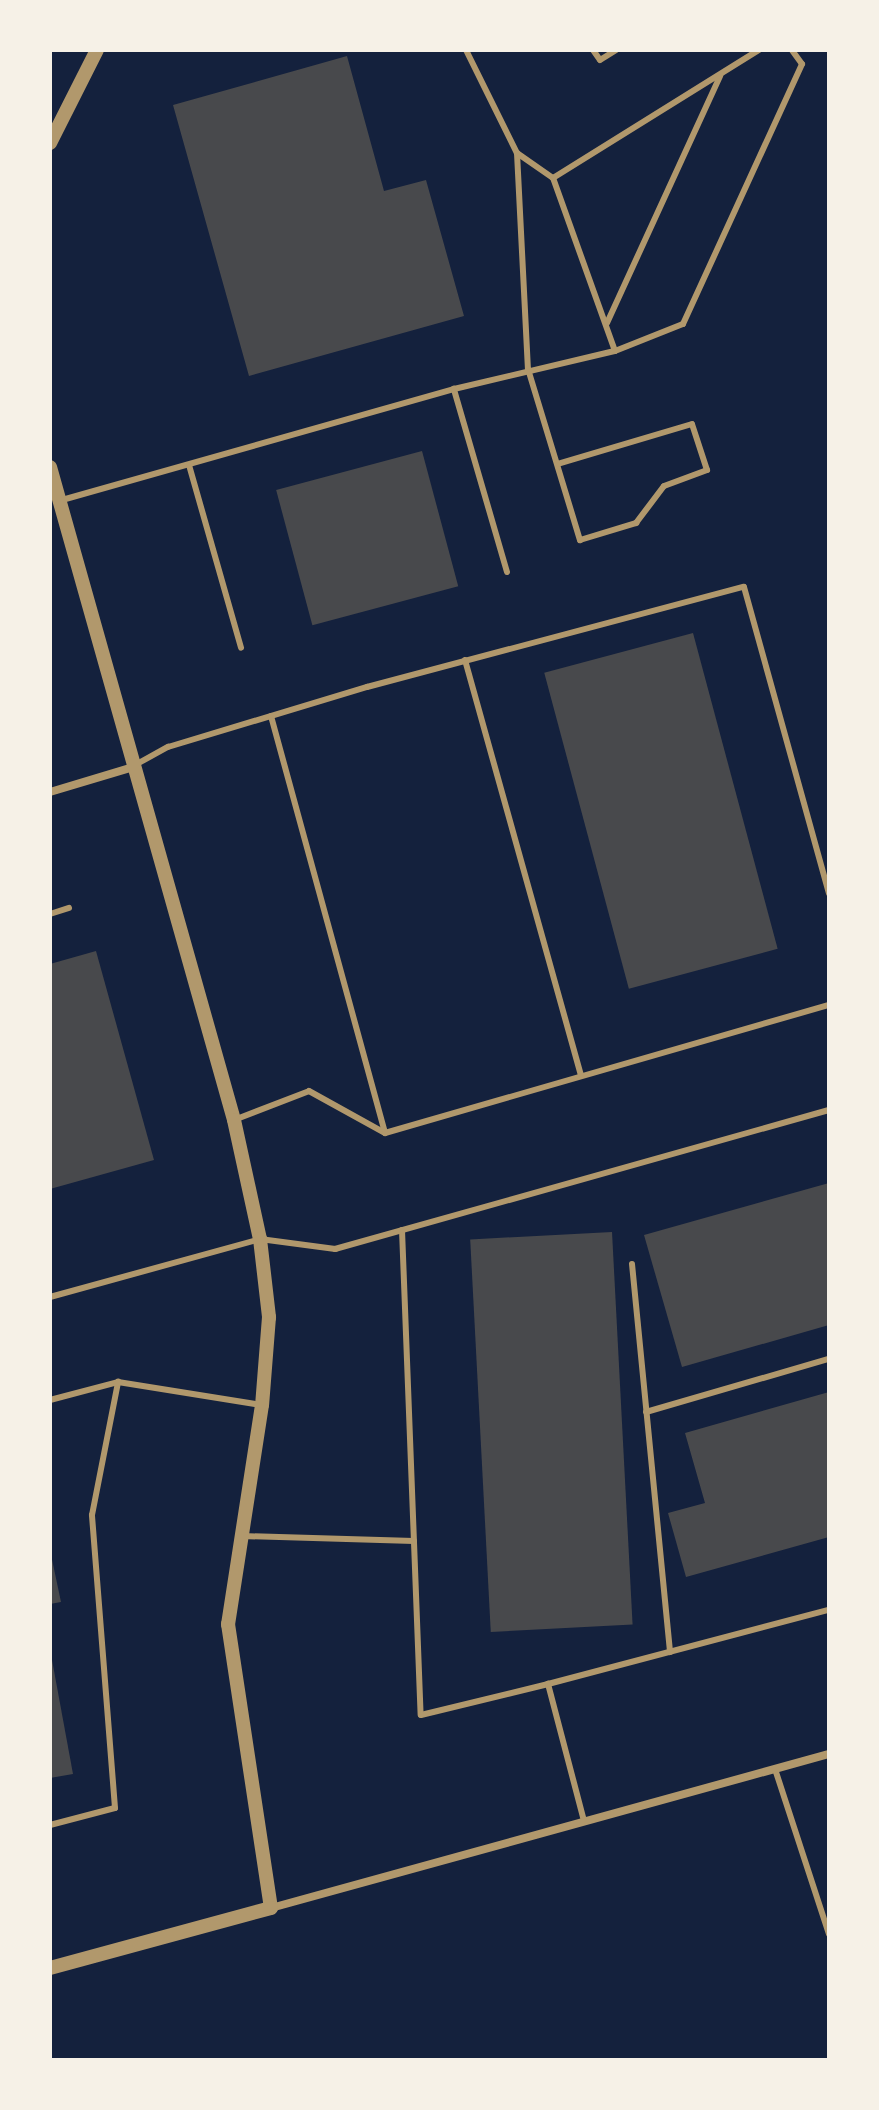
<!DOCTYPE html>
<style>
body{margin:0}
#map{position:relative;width:879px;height:2110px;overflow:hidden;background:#14213d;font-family:"Fira Sans",sans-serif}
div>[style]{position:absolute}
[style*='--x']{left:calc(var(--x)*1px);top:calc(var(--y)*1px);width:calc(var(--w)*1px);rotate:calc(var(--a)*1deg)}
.building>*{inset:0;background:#48494c;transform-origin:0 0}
.service>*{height:6px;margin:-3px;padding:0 3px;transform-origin:3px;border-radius:3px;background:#b1986c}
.minor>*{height:8px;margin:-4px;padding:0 4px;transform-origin:4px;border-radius:4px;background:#b1986c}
.tertiary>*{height:14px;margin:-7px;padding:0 7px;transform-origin:7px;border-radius:7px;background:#b1986c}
span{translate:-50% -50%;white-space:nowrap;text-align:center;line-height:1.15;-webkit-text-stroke:7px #f6f1e7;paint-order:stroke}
.frame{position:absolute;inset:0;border:52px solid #f6f1e7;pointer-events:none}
</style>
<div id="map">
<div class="building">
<i style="clip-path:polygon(347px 56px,384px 191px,426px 180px,464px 316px,249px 376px,173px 105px)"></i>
<i style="left:422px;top:451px;width:140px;height:151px;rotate:75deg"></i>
<i style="left:693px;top:633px;width:327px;height:154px;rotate:75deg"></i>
<i style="clip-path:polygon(96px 951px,154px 1160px,50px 1189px,50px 964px)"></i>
<i style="clip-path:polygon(829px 1183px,829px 1325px,682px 1367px,644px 1235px)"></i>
<i style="left:612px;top:1232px;width:393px;height:142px;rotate:87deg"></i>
<i style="clip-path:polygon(829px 1392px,829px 1537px,686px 1577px,668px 1513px,705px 1503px,685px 1433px)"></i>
<i style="clip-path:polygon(50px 1550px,61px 1602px,50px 1604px)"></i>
<i style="clip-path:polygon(50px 1649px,73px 1774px,50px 1778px)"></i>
</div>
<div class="service">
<i style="--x:466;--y:50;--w:115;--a:63.7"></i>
<i style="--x:517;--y:153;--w:216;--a:87.1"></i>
<i style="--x:528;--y:369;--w:179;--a:73.1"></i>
<i style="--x:580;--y:540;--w:59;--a:-16.9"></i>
<i style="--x:636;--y:523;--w:46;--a:-52.9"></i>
<i style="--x:664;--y:486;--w:46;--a:-20.4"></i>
<i style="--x:707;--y:470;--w:48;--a:-108.1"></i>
<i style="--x:692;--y:424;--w:140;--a:163.4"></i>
<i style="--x:593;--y:50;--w:12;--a:55"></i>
<i style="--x:600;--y:60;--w:19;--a:-32"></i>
<i style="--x:517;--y:153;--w:44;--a:34.8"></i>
<i style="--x:607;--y:323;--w:272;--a:-65.4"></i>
<i style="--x:615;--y:351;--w:184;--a:-109.7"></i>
<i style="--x:553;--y:178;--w:243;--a:-31.9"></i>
<i style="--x:189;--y:465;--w:190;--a:74.1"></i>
<i style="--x:62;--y:500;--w:407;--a:-15.8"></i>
<i style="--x:507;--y:572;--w:191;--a:-106.2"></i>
<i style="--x:454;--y:389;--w:165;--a:-13.3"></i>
<i style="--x:615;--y:351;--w:73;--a:-21.7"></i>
<i style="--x:683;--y:324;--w:286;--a:-65.4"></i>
<i style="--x:802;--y:64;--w:17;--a:-126"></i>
<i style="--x:465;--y:660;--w:431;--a:74.4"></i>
<i style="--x:271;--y:716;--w:432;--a:74.7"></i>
<i style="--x:135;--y:765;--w:38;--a:-29"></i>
<i style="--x:168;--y:747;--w:208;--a:-16.8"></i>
<i style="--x:367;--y:687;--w:390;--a:-14.9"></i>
<i style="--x:744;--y:587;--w:318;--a:74.5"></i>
<i style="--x:50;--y:914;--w:20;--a:-18"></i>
<i style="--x:234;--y:1120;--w:80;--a:-21.1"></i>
<i style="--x:309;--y:1091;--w:87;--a:28.9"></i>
<i style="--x:385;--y:1133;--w:462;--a:-16.1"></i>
<i style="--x:402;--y:1230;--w:485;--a:87.8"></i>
<i style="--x:421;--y:1715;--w:131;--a:-13.7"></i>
<i style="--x:632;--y:1264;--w:390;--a:84.4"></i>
<i style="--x:50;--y:1297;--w:218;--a:-15.4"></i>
<i style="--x:260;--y:1239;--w:76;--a:7.6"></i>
<i style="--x:335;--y:1249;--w:513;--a:-15.72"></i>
<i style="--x:50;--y:1400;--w:70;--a:-14.8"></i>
<i style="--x:118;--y:1382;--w:146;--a:9.1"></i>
<i style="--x:646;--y:1412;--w:191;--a:-16.2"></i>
<i style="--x:242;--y:1536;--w:172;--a:1.7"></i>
<i style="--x:775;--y:1769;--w:174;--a:71.9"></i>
<i style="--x:584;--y:1821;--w:142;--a:-104.7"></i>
<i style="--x:548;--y:1684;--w:291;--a:-14.8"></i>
<i style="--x:50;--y:1825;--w:67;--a:-14.7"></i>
<i style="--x:115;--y:1808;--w:294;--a:-94.5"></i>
<i style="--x:92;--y:1515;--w:136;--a:-78.9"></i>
</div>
<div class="minor">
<i style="--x:50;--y:792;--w:84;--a:-16.7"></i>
<i style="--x:271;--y:1908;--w:579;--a:-15.43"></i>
</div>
<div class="tertiary">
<i style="--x:50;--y:143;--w:104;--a:-63.2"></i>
<i style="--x:50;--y:467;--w:678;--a:74.26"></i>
<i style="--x:234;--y:1120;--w:122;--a:77.7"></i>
<i style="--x:260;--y:1239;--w:79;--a:83.4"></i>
<i style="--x:269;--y:1317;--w:88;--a:94.5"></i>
<i style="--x:262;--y:1405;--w:222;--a:98.8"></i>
<i style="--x:228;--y:1624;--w:287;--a:81.4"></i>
<i style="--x:271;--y:1908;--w:229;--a:164.8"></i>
</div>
<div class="frame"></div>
</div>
